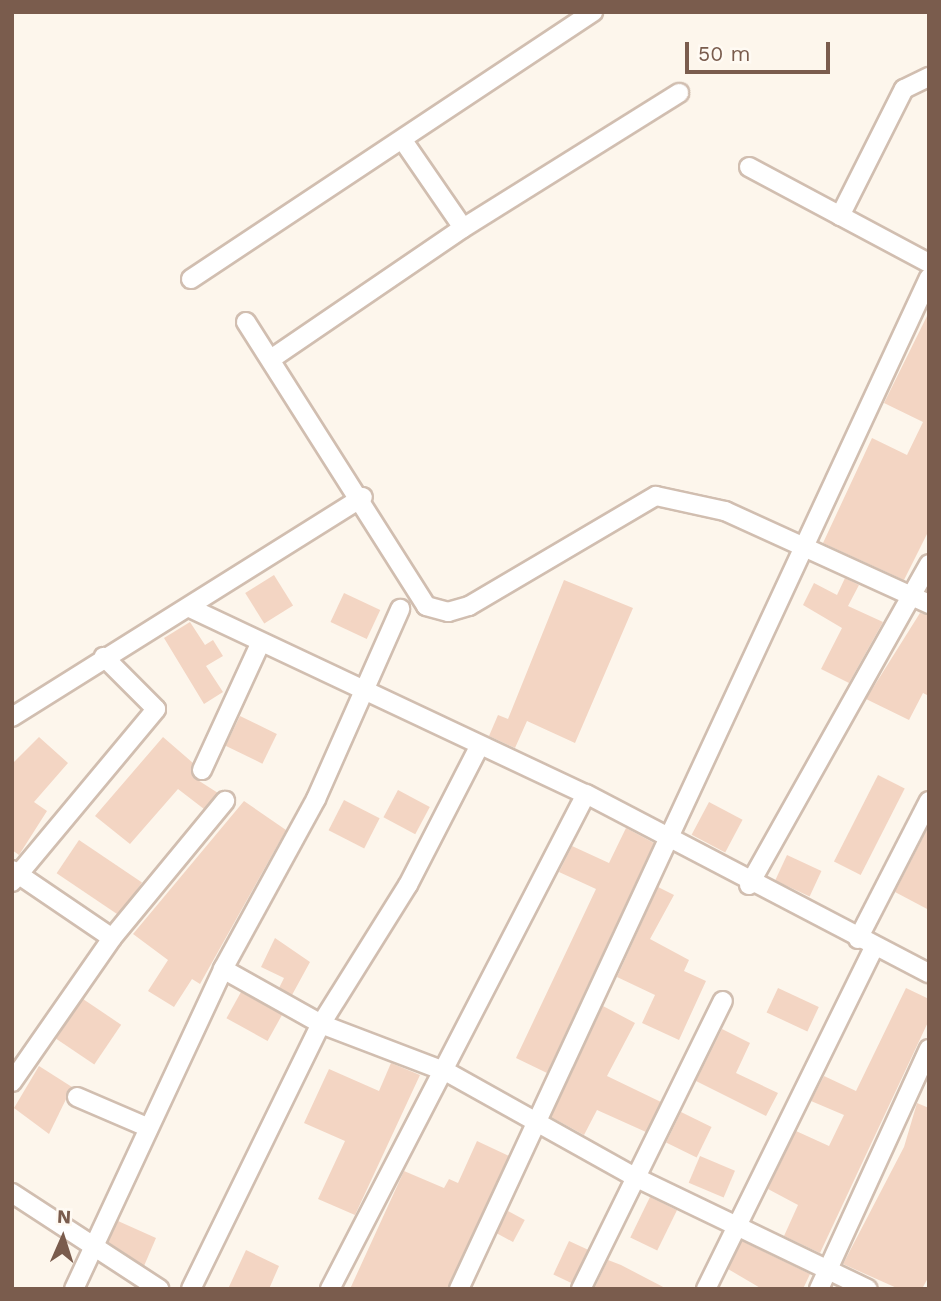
<!DOCTYPE html>
<style>
body{margin:0}
#map{position:relative;width:941px;height:1301px;overflow:hidden;background:#fdf6ec;font-family:"Work Sans",sans-serif}
div>[style]{position:absolute}
[style*='--x']{left:calc(var(--x)*1px);top:calc(var(--y)*1px);width:calc(var(--w)*1px);rotate:calc(var(--a)*1deg)}
.building>*{inset:0;background:#f3d5c3;transform-origin:0 0}
.roads{filter:drop-shadow(2px 0 #d1beb0) drop-shadow(-2px 0 #d1beb0) drop-shadow(0 2px #d1beb0) drop-shadow(0 -2px #d1beb0)}
.street>*{height:18px;margin:-9px;padding:0 9px;transform-origin:9px;border-radius:9px;background:#fff}
span{translate:-50% -50%;white-space:nowrap;text-align:center;line-height:1.15;-webkit-text-stroke:7px #fffaf3;paint-order:stroke}
.frame{position:absolute;inset:0;border:14px solid #7a5c4d;pointer-events:none}
.north{position:absolute;left:28px;top:1203px;width:70px;height:70px;-webkit-text-stroke:5px #fffaf3;paint-order:stroke;rotate:3deg;font-size:19px;font-weight:700;line-height:28px;text-align:center;color:#7a5c4d}
.north::after{content:'';display:block;margin:auto;width:24px;height:32px;background:#7a5c4d;clip-path:polygon(50% 0,100% 100%,50% 72%,0 100%)}
.scale{position:absolute;left:685px;top:42px;width:145px;height:32px;box-sizing:border-box;border:4px solid #7a5c4d;border-top:0;padding-left:9px;font-size:21px;line-height:24px;white-space:nowrap;color:#7a5c4d;-webkit-text-stroke:5px #fffaf3;paint-order:stroke}
</style>
<div id="map">
<div class="building">
<i style="clip-path:polygon(929px 312px,929px 530px,904px 580px,823px 543px,872px 438px,907px 455px,923px 422px,884px 403px)"></i>
<i style="left:274px;top:575px;width:36px;height:34px;rotate:58deg"></i>
<i style="clip-path:polygon(845px 578px,859px 585px,848px 606px,883px 622px,849px 683px,821px 669px,842px 628px,803px 605px,814px 583px,837px 595px)"></i>
<i style="clip-path:polygon(564px 580px,633px 608px,575px 743px,527px 721px,515px 748px,489px 736px,498px 715px,508px 719px)"></i>
<i style="left:344px;top:593px;width:40px;height:32px;rotate:25deg"></i>
<i style="clip-path:polygon(920px 613px,929px 615px,929px 696px,923px 693px,909px 720px,866px 699px)"></i>
<i style="clip-path:polygon(190px 622px,205px 645px,213px 640px,223px 656px,206px 666px,223px 692px,204px 704px,164px 638px)"></i>
<i style="left:240px;top:716px;width:41px;height:33px;rotate:26deg"></i>
<i style="clip-path:polygon(39px 737px,68px 763px,34px 802px,47px 811px,19px 855px,12px 850px,12px 764px)"></i>
<i style="clip-path:polygon(163px 737px,193px 763px,193px 777px,218px 793px,204px 809px,178px 789px,130px 844px,95px 816px)"></i>
<i style="left:878px;top:775px;width:30px;height:97px;rotate:27deg"></i>
<i style="left:398px;top:790px;width:36px;height:31px;rotate:28deg"></i>
<i style="left:344px;top:800px;width:40px;height:34px;rotate:27deg"></i>
<i style="clip-path:polygon(244px 801px,286px 830px,200px 984px,192px 979px,174px 1007px,148px 991px,168px 960px,133px 934px)"></i>
<i style="left:709px;top:802px;width:38px;height:37px;rotate:28deg"></i>
<i style="clip-path:polygon(929px 826px,929px 910px,895px 892px)"></i>
<i style="clip-path:polygon(626px 828px,654px 843px,547px 1073px,516px 1058px,596px 889px,559px 872px,572px 846px,609px 863px)"></i>
<i style="left:79px;top:840px;width:76px;height:40px;rotate:34deg"></i>
<i style="left:787px;top:855px;width:38px;height:28px;rotate:25deg"></i>
<i style="clip-path:polygon(658px 887px,674px 895px,650px 939px,689px 960px,684px 971px,706px 981px,679px 1040px,642px 1023px,655px 995px,617px 977px)"></i>
<i style="clip-path:polygon(275px 938px,310px 962px,292px 995px,279px 988px,284px 978px,261px 967px)"></i>
<i style="left:778px;top:988px;width:45px;height:27px;rotate:25deg"></i>
<i style="clip-path:polygon(906px 988px,929px 999px,929px 1020px,820px 1253px,784px 1236px,798px 1205px,768px 1189px,796px 1131px,829px 1146px,844px 1115px,811px 1101px,824px 1076px,856px 1091px)"></i>
<i style="left:241px;top:992px;width:47px;height:30px;rotate:29deg"></i>
<i style="left:83px;top:999px;width:46px;height:48px;rotate:34deg"></i>
<i style="clip-path:polygon(603px 1006px,635px 1023px,607px 1076px,661px 1102px,646px 1132px,597px 1110px,584px 1135px,551px 1117px)"></i>
<i style="clip-path:polygon(722px 1029px,750px 1043px,736px 1073px,778px 1093px,766px 1116px,696px 1081px)"></i>
<i style="clip-path:polygon(391px 1063px,420px 1075px,355px 1215px,318px 1199px,345px 1141px,304px 1123px,329px 1069px,379px 1091px)"></i>
<i style="clip-path:polygon(39px 1066px,72px 1087px,49px 1134px,14px 1108px)"></i>
<i style="clip-path:polygon(917px 1103px,929px 1108px,929px 1276px,922px 1289px,899px 1289px,843px 1264px,904px 1147px)"></i>
<i style="left:681px;top:1112px;width:34px;height:34px;rotate:26deg"></i>
<i style="clip-path:polygon(477px 1141px,509px 1156px,448px 1289px,350px 1289px,404px 1171px,444px 1188px,449px 1179px,458px 1183px)"></i>
<i style="left:700px;top:1156px;width:38px;height:29px;rotate:23deg"></i>
<i style="left:650px;top:1197px;width:30px;height:45px;rotate:26deg"></i>
<i style="left:508px;top:1211px;width:19px;height:25px;rotate:28deg"></i>
<i style="clip-path:polygon(118px 1221px,156px 1238px,144px 1266px,108px 1242px)"></i>
<i style="left:569px;top:1241px;width:21px;height:37px;rotate:25deg"></i>
<i style="clip-path:polygon(742px 1241px,810px 1274px,803px 1289px,762px 1289px,728px 1269px)"></i>
<i style="clip-path:polygon(246px 1250px,279px 1266px,269px 1289px,228px 1289px)"></i>
<i style="clip-path:polygon(608px 1260px,621px 1265px,667px 1289px,594px 1289px)"></i>
</div>
<div class="roads">
<div class="street">
<i style="--x:404;--y:142;--w:104;--a:55.5"></i>
<i style="--x:749;--y:167;--w:204;--a:28.1"></i>
<i style="--x:840;--y:216;--w:142;--a:-63.3"></i>
<i style="--x:904;--y:89;--w:28;--a:-26"></i>
<i style="--x:191;--y:279;--w:483;--a:-33.6"></i>
<i style="--x:246;--y:322;--w:336;--a:57.6"></i>
<i style="--x:426;--y:606;--w:23;--a:15"></i>
<i style="--x:448;--y:612;--w:22;--a:-16"></i>
<i style="--x:469;--y:606;--w:217;--a:-30.5"></i>
<i style="--x:656;--y:496;--w:71;--a:12.3"></i>
<i style="--x:725;--y:511;--w:224;--a:24.5"></i>
<i style="--x:271;--y:359;--w:232;--a:-34.3"></i>
<i style="--x:463;--y:228;--w:255;--a:-32"></i>
<i style="--x:192;--y:609;--w:435;--a:25.2"></i>
<i style="--x:586;--y:794;--w:387;--a:27.6"></i>
<i style="--x:12;--y:717;--w:414;--a:-32.1"></i>
<i style="--x:202;--y:770;--w:136;--a:-65.3"></i>
<i style="--x:12;--y:870;--w:121;--a:34.2"></i>
<i style="--x:12;--y:882;--w:225;--a:-50.2"></i>
<i style="--x:156;--y:709;--w:74;--a:-135"></i>
<i style="--x:749;--y:885;--w:368;--a:-60.7"></i>
<i style="--x:858;--y:939;--w:155;--a:-62.8"></i>
<i style="--x:223;--y:969;--w:112;--a:29.3"></i>
<i style="--x:321;--y:1024;--w:135;--a:20.9"></i>
<i style="--x:447;--y:1072;--w:218;--a:29.2"></i>
<i style="--x:637;--y:1178;--w:256;--a:25.7"></i>
<i style="--x:12;--y:1082;--w:175;--a:-55.2"></i>
<i style="--x:112;--y:938;--w:178;--a:-50.5"></i>
<i style="--x:77;--y:1097;--w:78;--a:23.3"></i>
<i style="--x:12;--y:1193;--w:176;--a:33.1"></i>
<i style="--x:74;--y:1289;--w:353;--a:-65"></i>
<i style="--x:223;--y:969;--w:194;--a:-61.3"></i>
<i style="--x:316;--y:799;--w:208;--a:-66.1"></i>
<i style="--x:191;--y:1289;--w:295;--a:-63.9"></i>
<i style="--x:321;--y:1024;--w:164;--a:-58"></i>
<i style="--x:408;--y:885;--w:157;--a:-62.8"></i>
<i style="--x:330;--y:1289;--w:557;--a:-62.65"></i>
<i style="--x:459;--y:1289;--w:1115;--a:-65.07"></i>
<i style="--x:581;--y:1289;--w:321;--a:-63.8"></i>
<i style="--x:706;--y:1289;--w:380;--a:-63.8"></i>
<i style="--x:819;--y:1289;--w:264;--a:-65.4"></i>
</div>
</div>
<div class="frame"></div>
<div class="north">N</div>
<div class="scale">50 m</div>
</div>
